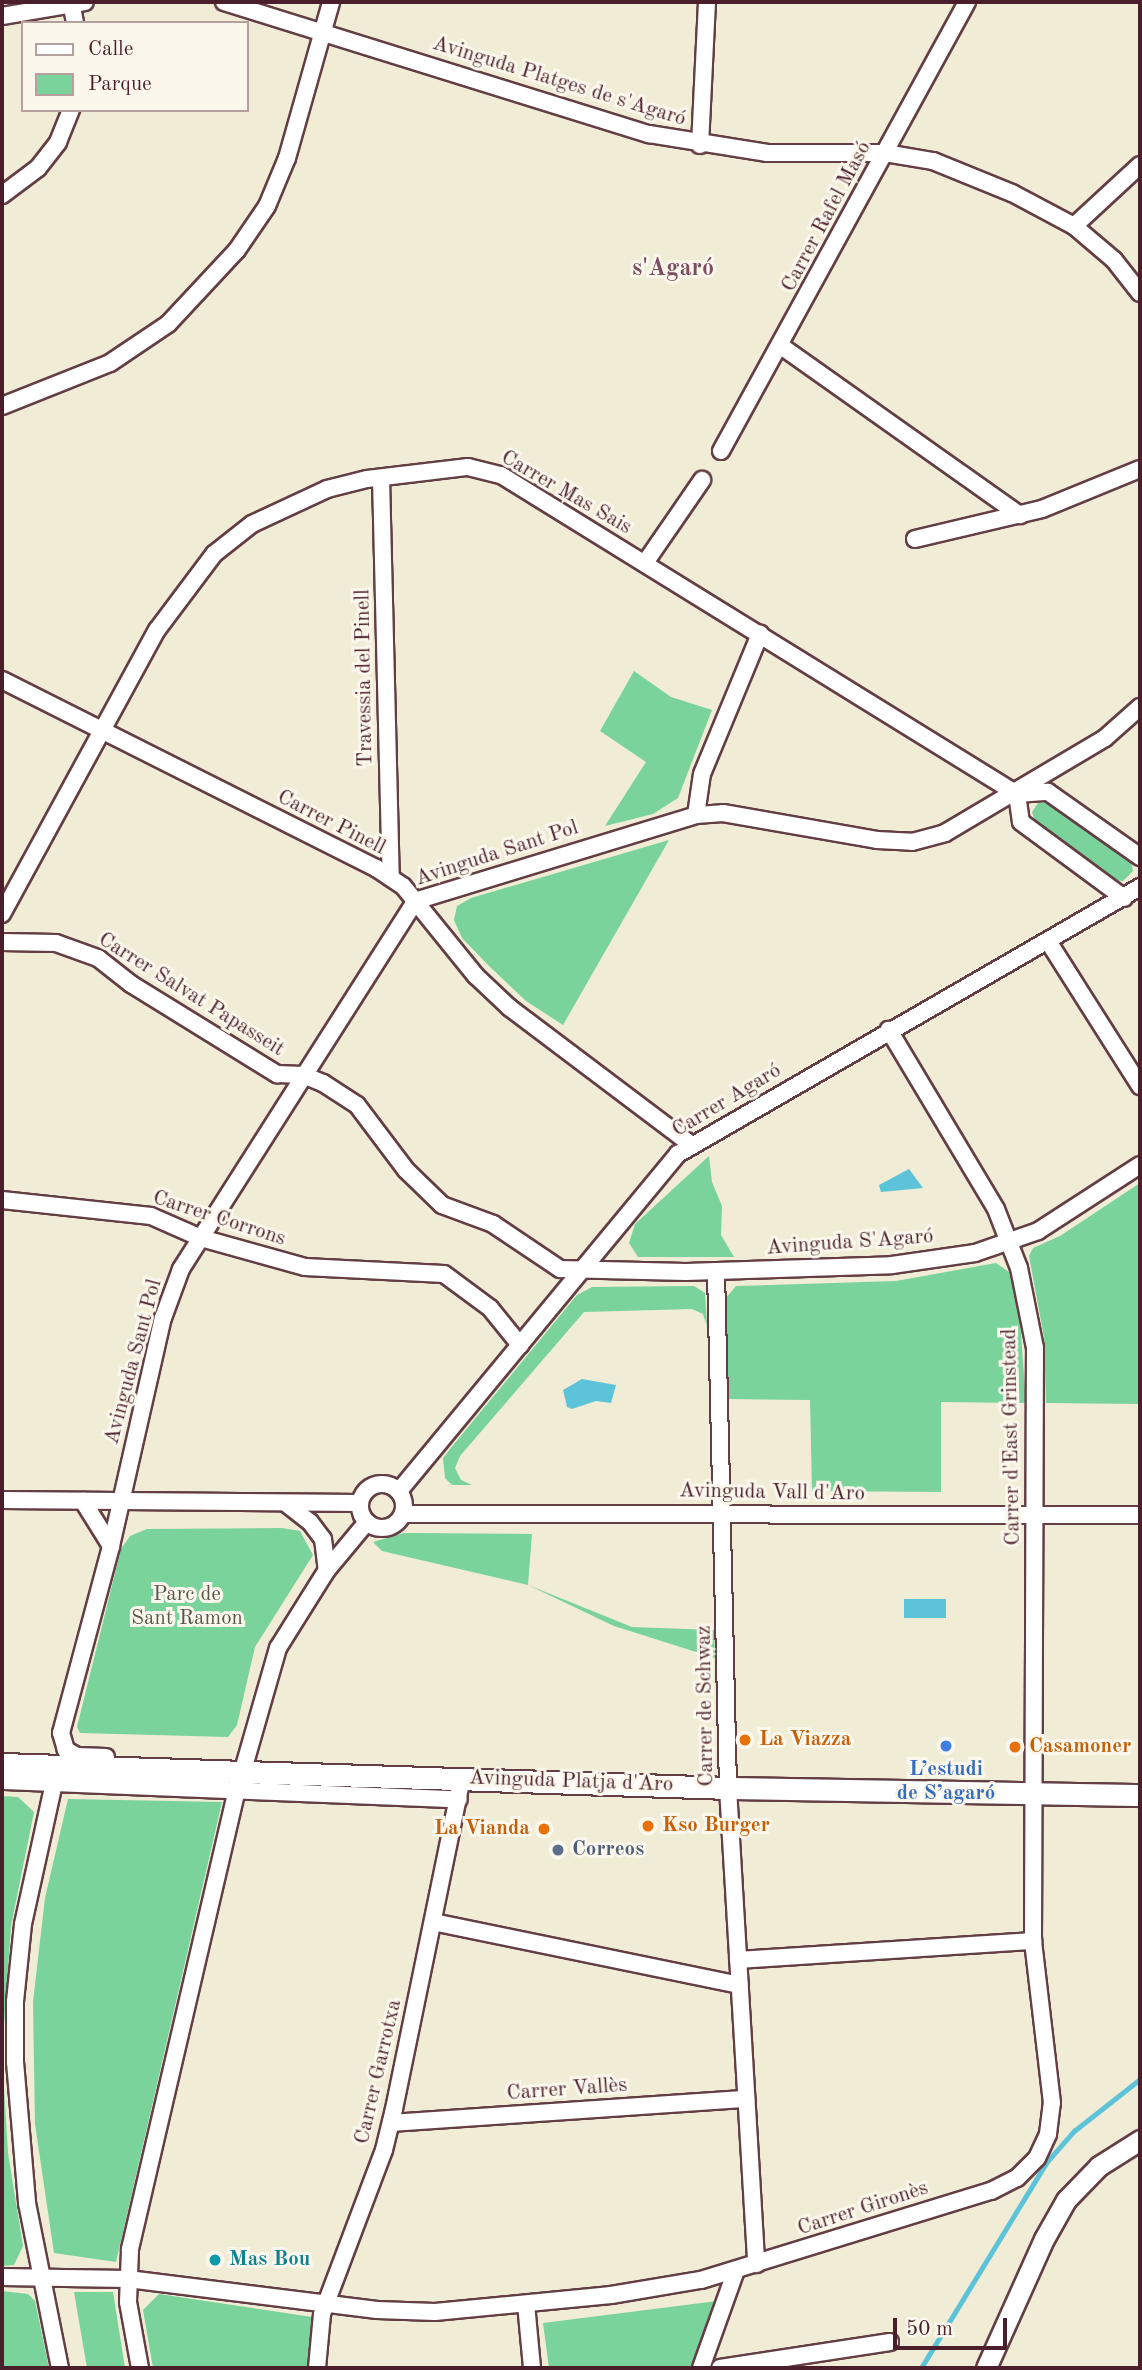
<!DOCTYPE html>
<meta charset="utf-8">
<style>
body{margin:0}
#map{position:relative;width:1142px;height:2370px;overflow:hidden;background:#f1ecd5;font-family:"Old Standard TT",serif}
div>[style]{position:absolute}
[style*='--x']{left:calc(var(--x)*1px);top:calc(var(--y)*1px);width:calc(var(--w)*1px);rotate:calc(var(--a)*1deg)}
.green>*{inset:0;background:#79d39a}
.water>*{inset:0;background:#5cc3d9;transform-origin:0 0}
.stream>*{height:4.5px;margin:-2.25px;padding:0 2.25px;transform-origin:2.25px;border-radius:2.25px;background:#5cc3d9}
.roads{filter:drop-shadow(2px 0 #633e44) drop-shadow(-2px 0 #633e44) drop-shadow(0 2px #633e44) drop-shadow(0 -2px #633e44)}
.minor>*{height:16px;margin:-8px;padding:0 8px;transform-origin:8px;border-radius:8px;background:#fff}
.minor>.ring{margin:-8px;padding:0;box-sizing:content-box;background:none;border:16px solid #fff;border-radius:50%}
.tertiary>*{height:19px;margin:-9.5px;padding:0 9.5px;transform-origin:9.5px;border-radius:9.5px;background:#fff}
.secondary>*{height:21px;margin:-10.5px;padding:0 10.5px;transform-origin:10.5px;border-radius:10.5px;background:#fff}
.dots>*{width:19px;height:19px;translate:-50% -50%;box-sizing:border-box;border:4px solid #fbf7ec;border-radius:50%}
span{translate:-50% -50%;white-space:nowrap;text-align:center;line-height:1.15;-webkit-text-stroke:6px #fbf7ec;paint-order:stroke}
.street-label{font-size:21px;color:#4a1f2b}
.park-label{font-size:21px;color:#58554c}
.food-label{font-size:21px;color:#c56008;font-weight:700}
.left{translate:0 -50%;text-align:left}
.right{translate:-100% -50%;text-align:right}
.shop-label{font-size:21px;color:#366cbe;font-weight:700}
.service-label{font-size:21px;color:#4e5e75;font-weight:700}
.culture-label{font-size:21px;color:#0d838f;font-weight:700}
.quarter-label{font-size:24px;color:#7c4d60;font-weight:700}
.frame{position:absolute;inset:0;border:4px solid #4a1f2b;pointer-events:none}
.legend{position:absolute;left:21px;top:21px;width:228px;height:91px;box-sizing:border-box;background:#fbf7ec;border:2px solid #b4a19f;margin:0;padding:9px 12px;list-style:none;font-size:21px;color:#4a1f2b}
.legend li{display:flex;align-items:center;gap:14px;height:35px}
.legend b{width:35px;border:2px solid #b4a19f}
.scale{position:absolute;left:893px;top:2318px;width:114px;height:32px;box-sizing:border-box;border:4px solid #4a1f2b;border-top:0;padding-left:9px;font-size:21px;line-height:24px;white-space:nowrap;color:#4a1f2b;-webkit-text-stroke:5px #fbf7ec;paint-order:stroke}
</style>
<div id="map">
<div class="green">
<i style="clip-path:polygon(634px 671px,671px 697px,712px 710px,678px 798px,653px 814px,605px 826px,646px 762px,600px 731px)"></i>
<i style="clip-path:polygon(1048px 802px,1131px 861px,1133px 871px,1123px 881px,1113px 880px,1035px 821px,1032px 812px,1038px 803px)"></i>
<i style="clip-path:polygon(669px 840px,563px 1025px,526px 1001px,489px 966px,462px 938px,454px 920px,457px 906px,471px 898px)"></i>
<i style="clip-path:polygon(709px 1156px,712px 1182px,722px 1206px,721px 1235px,734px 1257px,638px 1257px,629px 1243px,635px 1224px)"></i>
<i style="clip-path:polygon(1140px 1183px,1140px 1404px,1046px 1403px,1044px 1337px,1029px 1256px,1033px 1248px,1060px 1236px)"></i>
<i style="clip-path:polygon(996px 1263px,1009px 1272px,1019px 1306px,1026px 1403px,941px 1402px,941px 1492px,812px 1491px,810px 1400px,728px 1399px,725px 1299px,736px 1286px,896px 1281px)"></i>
<i style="clip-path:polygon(694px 1286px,705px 1293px,707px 1326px,703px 1314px,692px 1309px,584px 1312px,460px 1456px,455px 1468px,461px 1480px,472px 1485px,452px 1485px,445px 1478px,443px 1458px,450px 1449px,577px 1295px,592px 1287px)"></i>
<i style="clip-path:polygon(282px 1528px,300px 1531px,313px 1555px,255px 1647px,237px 1725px,228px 1737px,80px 1733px,77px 1727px,121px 1549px,130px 1536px,147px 1529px)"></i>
<i style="clip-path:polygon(404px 1533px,532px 1534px,528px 1585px,632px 1627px,714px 1630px,715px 1658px,614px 1626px,528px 1585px,382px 1551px,373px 1542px)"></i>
<i style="clip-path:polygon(2px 1796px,18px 1797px,34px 1812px,11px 1926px,2px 2054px,8px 2153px,23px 2246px,14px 2265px,2px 2266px)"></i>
<i style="clip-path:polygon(68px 1799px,222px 1802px,116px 2262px,54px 2253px,35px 2124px,33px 2002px,45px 1898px)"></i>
<i style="clip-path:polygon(2px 2291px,28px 2294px,35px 2301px,49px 2368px,2px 2368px)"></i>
<i style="clip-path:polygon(74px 2292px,113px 2292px,125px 2368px,87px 2368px)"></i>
<i style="clip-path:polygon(159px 2294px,312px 2317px,309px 2368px,153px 2368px,143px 2310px)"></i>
<i style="clip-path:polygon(725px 2300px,691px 2368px,549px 2368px,543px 2323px)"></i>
</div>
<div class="water">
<i style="clip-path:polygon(909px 1169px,923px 1188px,881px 1192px,879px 1185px)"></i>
<i style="clip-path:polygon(582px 1379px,616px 1385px,611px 1403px,596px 1401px,572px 1409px,567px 1407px,563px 1390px)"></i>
<i style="left:904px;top:1599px;width:42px;height:19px"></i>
</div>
<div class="stream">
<i style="--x:921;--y:2368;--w:240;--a:-58.6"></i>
<i style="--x:1046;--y:2163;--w:43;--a:-48.8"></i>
<i style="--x:1074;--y:2131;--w:84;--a:-38.2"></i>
</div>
<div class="roads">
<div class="minor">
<i style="--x:71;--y:2;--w:21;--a:79"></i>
<i style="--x:224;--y:2;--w:445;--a:17.3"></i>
<i style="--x:649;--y:134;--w:120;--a:9.1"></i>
<i style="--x:767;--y:153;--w:118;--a:0"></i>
<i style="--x:885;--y:153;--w:49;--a:9.5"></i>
<i style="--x:933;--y:161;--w:85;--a:22.1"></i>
<i style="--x:1012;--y:193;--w:70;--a:28"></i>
<i style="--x:1074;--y:226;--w:52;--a:40.4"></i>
<i style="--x:1114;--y:260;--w:42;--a:51.8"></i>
<i style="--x:2;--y:16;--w:84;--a:-9.6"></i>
<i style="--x:700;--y:145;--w:143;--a:-87.2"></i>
<i style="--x:2;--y:195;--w:45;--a:-36.9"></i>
<i style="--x:38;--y:168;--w:33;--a:-52"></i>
<i style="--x:58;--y:142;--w:35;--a:-68"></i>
<i style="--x:1074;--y:226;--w:90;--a:-42.7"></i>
<i style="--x:781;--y:346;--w:293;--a:35.3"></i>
<i style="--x:2;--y:406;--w:116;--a:-21.7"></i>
<i style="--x:110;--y:363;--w:70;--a:-33.9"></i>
<i style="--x:168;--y:324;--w:101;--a:-47"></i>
<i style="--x:237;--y:250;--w:53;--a:-55.7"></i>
<i style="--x:267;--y:206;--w:52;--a:-67.4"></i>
<i style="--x:287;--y:158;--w:162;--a:-74.2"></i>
<i style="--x:721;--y:451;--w:512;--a:-61.28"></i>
<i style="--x:381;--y:478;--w:400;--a:88.6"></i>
<i style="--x:915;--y:539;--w:130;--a:-13.3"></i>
<i style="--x:1042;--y:509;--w:106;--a:-22.2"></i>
<i style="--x:645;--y:563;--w:101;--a:-55.5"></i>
<i style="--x:2;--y:680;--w:419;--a:26.7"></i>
<i style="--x:376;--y:868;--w:32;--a:34"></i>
<i style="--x:403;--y:886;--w:116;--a:51"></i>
<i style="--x:476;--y:976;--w:47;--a:43.3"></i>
<i style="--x:510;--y:1008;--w:228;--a:37"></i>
<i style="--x:1017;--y:794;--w:28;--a:82"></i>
<i style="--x:1021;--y:822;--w:128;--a:36.4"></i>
<i style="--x:696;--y:815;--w:41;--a:-81.7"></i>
<i style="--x:702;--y:774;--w:152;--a:-67.5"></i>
<i style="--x:2;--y:914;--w:324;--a:-61.4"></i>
<i style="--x:157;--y:630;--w:95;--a:-53.1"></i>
<i style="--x:214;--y:554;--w:48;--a:-38.3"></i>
<i style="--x:252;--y:524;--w:83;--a:-25"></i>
<i style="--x:327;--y:489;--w:41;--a:-14"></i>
<i style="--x:367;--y:479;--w:102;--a:-6.8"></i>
<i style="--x:468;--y:467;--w:34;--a:14"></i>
<i style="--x:501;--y:475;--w:607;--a:31.73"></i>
<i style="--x:1017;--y:794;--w:31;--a:-4"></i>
<i style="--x:1048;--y:792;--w:113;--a:35.2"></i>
<i style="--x:1048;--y:941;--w:172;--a:57.6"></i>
<i style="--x:2;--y:942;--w:54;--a:1.1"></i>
<i style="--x:56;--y:943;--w:45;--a:19.7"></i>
<i style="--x:98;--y:958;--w:42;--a:38.2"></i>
<i style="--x:131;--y:984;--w:172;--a:31.7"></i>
<i style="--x:277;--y:1074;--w:26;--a:2"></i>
<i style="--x:303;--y:1075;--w:22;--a:22"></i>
<i style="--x:323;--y:1083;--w:40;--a:32.9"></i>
<i style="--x:357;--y:1105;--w:81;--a:53"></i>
<i style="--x:406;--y:1170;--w:50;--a:44.2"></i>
<i style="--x:442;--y:1205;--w:54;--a:20.4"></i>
<i style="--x:493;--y:1224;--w:81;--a:33.9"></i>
<i style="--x:560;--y:1269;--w:126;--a:1.4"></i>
<i style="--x:686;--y:1272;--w:206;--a:-1.9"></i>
<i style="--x:892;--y:1265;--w:84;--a:-8.2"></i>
<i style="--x:975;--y:1253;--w:67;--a:-19.2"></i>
<i style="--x:1038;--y:1231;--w:121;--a:-32.9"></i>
<i style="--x:2;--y:1200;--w:150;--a:6.1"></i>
<i style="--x:151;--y:1216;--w:55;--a:23.7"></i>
<i style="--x:201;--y:1238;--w:108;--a:15.6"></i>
<i style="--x:305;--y:1267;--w:139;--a:2.9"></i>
<i style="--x:444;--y:1274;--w:57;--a:36.5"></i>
<i style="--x:490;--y:1308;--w:48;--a:51"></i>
<i style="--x:716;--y:1271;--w:517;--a:88.67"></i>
<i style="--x:728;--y:1788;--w:477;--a:86.6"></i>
<i class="ring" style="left:360px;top:1484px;width:28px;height:28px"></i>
<i style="--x:399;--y:1491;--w:438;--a:-50.4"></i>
<i style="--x:678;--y:1154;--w:534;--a:-30.02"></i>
<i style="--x:2;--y:1500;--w:358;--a:0.5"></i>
<i style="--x:83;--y:1501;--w:53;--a:58.1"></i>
<i style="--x:288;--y:1505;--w:28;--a:38"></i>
<i style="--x:310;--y:1522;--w:21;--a:53"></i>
<i style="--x:323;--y:1539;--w:31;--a:83"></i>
<i style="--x:403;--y:1514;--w:737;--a:0.08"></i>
<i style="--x:106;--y:1757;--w:29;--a:-178"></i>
<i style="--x:77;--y:1756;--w:13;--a:-151"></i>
<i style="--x:66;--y:1750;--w:18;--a:-106"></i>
<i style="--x:61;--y:1733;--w:194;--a:-75"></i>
<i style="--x:111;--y:1546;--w:234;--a:-77.2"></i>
<i style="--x:163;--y:1318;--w:52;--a:-69.8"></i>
<i style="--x:181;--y:1269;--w:436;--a:-57.5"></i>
<i style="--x:415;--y:901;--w:294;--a:-17"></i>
<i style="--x:696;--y:815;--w:27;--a:-4"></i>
<i style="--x:723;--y:813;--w:156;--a:9.9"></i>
<i style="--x:877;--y:840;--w:35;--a:3"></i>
<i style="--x:912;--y:842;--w:34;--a:-15"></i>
<i style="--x:945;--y:833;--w:186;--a:-30.7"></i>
<i style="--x:1105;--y:738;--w:47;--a:-41.5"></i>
<i style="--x:2;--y:1781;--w:457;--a:2.3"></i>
<i style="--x:54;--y:1783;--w:144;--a:102.4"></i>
<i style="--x:23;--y:1924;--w:78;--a:95.9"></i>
<i style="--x:15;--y:2002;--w:60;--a:90"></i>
<i style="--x:15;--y:2062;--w:142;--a:85.1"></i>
<i style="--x:27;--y:2203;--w:168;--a:78.7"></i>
<i style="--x:433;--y:1922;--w:313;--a:11.6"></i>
<i style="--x:738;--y:1960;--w:296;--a:-3.7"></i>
<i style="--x:391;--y:2123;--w:356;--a:-3.9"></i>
<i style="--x:2;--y:2277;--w:126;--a:0.9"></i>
<i style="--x:128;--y:2279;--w:251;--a:7.1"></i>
<i style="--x:377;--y:2310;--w:58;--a:2"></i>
<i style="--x:435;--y:2312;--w:177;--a:-5.5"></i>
<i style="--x:611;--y:2295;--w:91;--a:-9.5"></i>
<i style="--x:701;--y:2280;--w:303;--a:-17.1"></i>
<i style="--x:991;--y:2191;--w:29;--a:-27"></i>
<i style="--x:1017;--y:2178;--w:28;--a:-45"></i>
<i style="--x:1037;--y:2158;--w:26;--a:-65"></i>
<i style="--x:1048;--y:2134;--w:31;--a:-83"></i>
<i style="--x:1052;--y:2103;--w:163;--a:-96.7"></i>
<i style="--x:1033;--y:1941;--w:593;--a:-89.81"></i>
<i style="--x:1035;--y:1348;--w:82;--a:-101.3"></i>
<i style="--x:1019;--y:1268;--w:63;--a:-111.3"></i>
<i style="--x:996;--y:1209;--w:209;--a:-120.9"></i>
<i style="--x:526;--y:2304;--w:64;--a:84.6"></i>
<i style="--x:140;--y:2368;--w:67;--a:-100.3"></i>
<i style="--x:128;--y:2302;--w:53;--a:-87.8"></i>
<i style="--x:130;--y:2249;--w:470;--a:-76.9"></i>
<i style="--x:237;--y:1791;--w:149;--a:-74"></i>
<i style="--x:278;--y:1648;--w:92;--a:-57.9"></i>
<i style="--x:327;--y:1570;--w:62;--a:-50.2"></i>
<i style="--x:317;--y:2368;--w:54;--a:-84.7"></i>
<i style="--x:322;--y:2314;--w:175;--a:-69.3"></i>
<i style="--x:384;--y:2150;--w:42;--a:-76.3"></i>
<i style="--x:394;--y:2109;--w:338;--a:-78.4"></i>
<i style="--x:701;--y:2368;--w:104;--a:-70.3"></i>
<i style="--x:720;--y:2368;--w:172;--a:-8.7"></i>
</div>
<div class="tertiary">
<i style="--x:986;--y:2368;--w:141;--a:-65.8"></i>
<i style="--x:1044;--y:2239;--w:45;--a:-60.6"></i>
<i style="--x:1066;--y:2200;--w:47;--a:-45.9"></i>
<i style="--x:1099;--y:2166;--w:49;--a:-32.4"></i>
</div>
<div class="secondary">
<i style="--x:2;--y:1764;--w:726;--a:1.89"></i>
<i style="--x:728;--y:1788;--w:412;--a:1"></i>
</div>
</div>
<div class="dots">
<i style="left:745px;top:1740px;background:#e8710a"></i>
<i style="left:946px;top:1746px;background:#3f7fe0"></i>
<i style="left:1015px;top:1747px;background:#e8710a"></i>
<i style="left:648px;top:1826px;background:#e8710a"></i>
<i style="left:544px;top:1829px;background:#e8710a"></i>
<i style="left:558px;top:1850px;background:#5c6f8a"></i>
<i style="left:215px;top:2260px;background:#0f9aa8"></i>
</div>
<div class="street-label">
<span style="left:559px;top:82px;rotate:17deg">Avinguda Platges de s'Agaró</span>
<span style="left:827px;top:217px;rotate:-62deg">Carrer Rafel Masó</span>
<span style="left:566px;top:493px;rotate:30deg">Carrer Mas Sais</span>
<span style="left:365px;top:678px;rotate:-91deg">Travessia del Pinell</span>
<span style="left:331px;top:823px;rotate:27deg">Carrer Pinell</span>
<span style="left:497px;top:854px;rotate:-18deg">Avinguda Sant Pol</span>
<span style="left:191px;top:995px;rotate:32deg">Carrer Salvat Papasseit</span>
<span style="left:727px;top:1101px;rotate:-31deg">Carrer Agaró</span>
<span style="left:219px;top:1219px;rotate:18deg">Carrer Corrons</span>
<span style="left:850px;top:1243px;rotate:-4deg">Avinguda S'Agaró</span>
<span style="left:134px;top:1362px;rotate:-75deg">Avinguda Sant Pol</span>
<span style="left:1012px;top:1437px;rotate:-91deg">Carrer d'East Grinstead</span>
<span style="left:772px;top:1493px;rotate:1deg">Avinguda Vall d'Aro</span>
<span style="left:706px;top:1706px;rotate:-91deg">Carrer de Schwaz</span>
<span style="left:571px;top:1782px;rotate:2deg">Avinguda Platja d'Aro</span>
<span style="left:379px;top:2072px;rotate:-77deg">Carrer Garrotxa</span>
<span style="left:567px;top:2090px;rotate:-4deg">Carrer Vallès</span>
<span style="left:863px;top:2209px;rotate:-18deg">Carrer Gironès</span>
</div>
<div class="park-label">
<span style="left:187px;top:1607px">Parc de<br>Sant Ramon</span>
</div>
<div class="food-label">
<span class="left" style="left:759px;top:1740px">La Viazza</span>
<span class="left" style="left:1029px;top:1747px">Casamoner</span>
<span class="left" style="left:662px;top:1826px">Kso Burger</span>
<span class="right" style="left:530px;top:1829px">La Vianda</span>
</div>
<div class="shop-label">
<span style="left:946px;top:1782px">L’estudi<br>de S’agaró</span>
</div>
<div class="service-label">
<span class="left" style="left:572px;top:1850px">Correos</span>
</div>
<div class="culture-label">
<span class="left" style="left:229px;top:2260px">Mas Bou</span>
</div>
<div class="quarter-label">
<span style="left:673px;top:270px">s'Agaró</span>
</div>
<div class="frame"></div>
<ul class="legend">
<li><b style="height:9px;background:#fff"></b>Calle</li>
<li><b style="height:19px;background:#79d39a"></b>Parque</li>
</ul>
<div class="scale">50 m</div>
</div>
